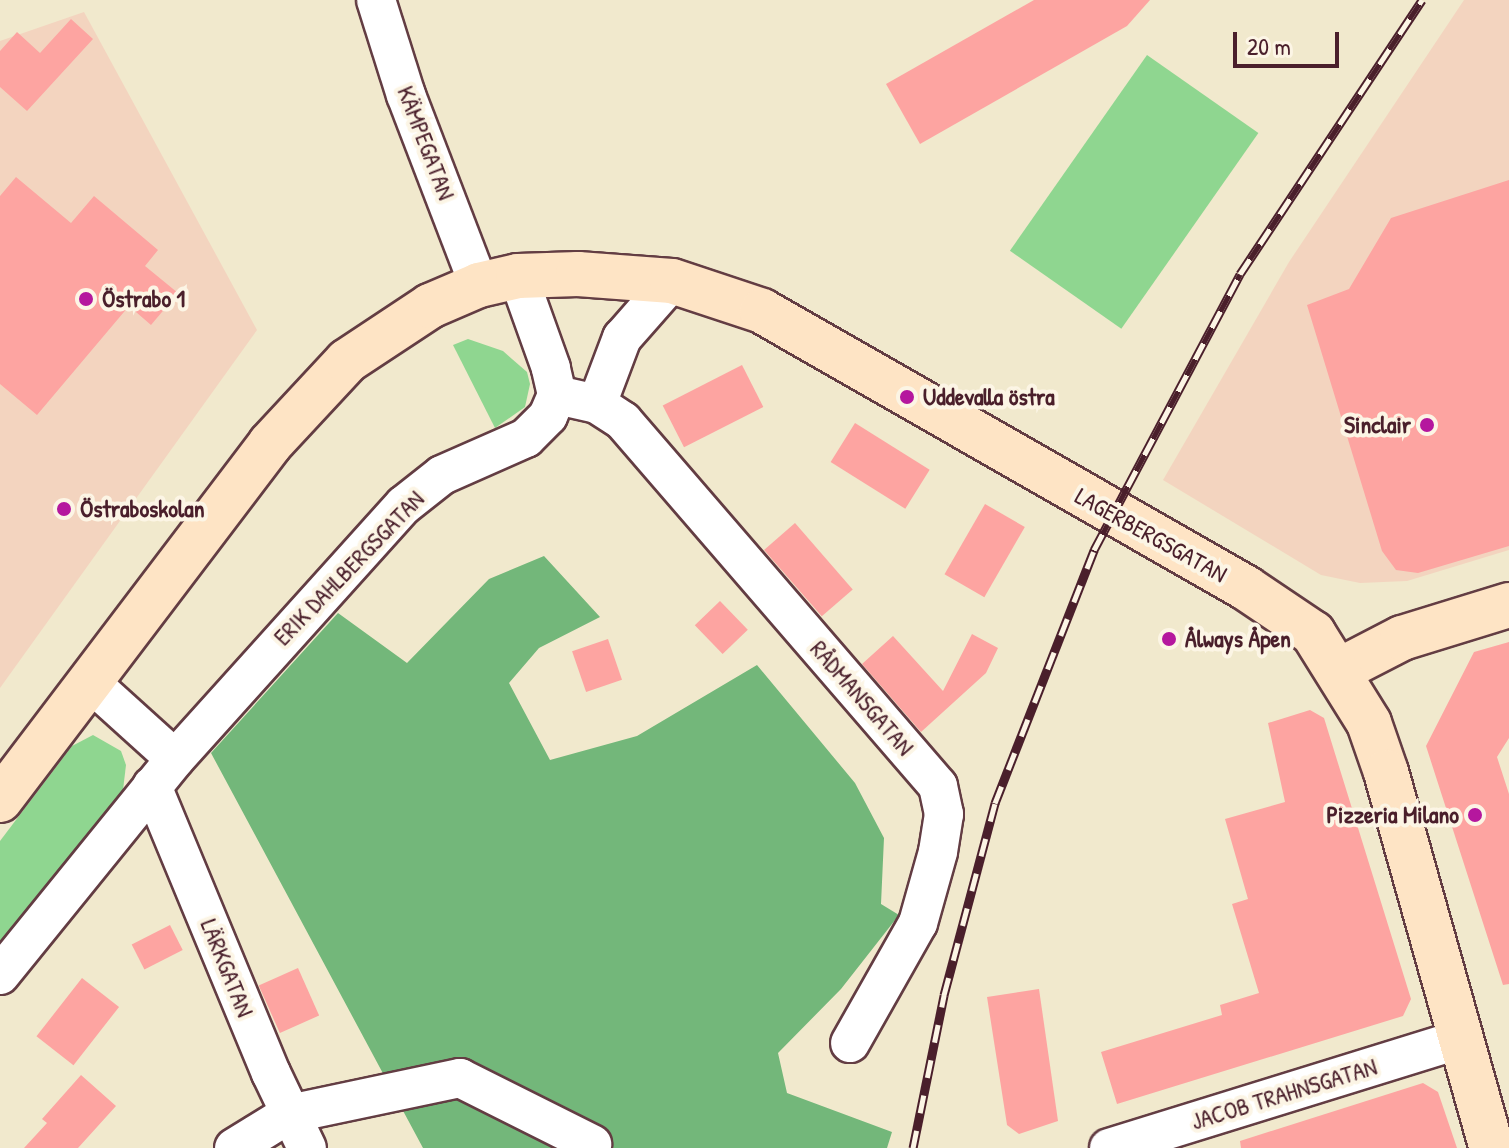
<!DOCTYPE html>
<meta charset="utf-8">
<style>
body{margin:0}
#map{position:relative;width:1509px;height:1148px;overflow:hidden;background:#f1e9cd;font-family:"Patrick Hand",sans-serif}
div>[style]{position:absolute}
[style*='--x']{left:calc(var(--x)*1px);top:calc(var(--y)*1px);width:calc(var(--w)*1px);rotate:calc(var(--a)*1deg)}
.built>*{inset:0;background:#f3d4bf}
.green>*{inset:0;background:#8fd690;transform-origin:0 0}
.forest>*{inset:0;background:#73b77a}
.building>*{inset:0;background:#fda4a1;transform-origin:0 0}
.roads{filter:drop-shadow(2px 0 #633d43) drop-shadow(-2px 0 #633d43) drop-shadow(0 2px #633d43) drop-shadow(0 -2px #633d43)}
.street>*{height:38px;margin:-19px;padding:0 19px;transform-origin:19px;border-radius:19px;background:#fff}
.secondary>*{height:44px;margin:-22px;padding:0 22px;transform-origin:22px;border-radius:22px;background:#fee4c5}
.rail>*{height:9px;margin-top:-4.5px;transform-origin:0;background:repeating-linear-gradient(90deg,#fcf5e5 0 18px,#4a1f2b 0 36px);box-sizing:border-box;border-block:2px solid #4a1f2b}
.dots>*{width:22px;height:22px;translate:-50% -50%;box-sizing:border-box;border:4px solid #fcf5e5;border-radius:50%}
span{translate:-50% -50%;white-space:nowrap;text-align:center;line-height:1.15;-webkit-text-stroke:8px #fcf5e5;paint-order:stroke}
.street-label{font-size:24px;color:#4a1f2b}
.poi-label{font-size:24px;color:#4a1f2b;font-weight:700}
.left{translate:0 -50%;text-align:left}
.right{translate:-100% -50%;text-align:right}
.scale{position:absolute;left:1233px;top:32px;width:106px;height:36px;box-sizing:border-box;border:4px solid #4a1f2b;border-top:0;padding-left:10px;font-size:24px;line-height:28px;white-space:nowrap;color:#4a1f2b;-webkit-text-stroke:6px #fcf5e5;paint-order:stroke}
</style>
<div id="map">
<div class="built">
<i style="clip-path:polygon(1464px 0,1509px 0,1509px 550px,1407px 581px,1360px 583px,1321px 575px,1163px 480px,1289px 262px)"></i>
<i style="clip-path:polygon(84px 12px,257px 330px,0 688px,0 41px)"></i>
</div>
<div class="green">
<i style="left:1147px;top:55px;width:136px;height:239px;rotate:35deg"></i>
<i style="clip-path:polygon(468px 339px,503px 351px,527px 372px,530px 384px,525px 407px,495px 428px,453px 345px)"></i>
<i style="clip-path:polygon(93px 735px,121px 751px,126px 765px,123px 790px,0 957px,0 841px,72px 746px)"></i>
</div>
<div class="forest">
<i style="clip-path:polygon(544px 556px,600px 617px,539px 648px,509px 683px,550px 760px,637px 736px,757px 665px,855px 783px,884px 838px,881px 904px,899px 915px,841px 989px,778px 1053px,787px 1093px,892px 1132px,887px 1148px,423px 1148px,211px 753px,338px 613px,407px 663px,489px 579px)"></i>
</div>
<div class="building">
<i style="clip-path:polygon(1034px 0,1150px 0,1127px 26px,920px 144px,886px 84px)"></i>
<i style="clip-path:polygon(71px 19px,93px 39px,27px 111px,0 87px,0 51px,17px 32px,40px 53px)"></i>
<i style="clip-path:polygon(16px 177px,71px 223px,94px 196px,158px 250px,145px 266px,178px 293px,151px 325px,129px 306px,37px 415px,0 384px,0 196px)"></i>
<i style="clip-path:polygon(1509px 180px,1509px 546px,1418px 573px,1396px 570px,1382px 551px,1307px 305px,1349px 289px,1391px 218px)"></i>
<i style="left:742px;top:365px;width:47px;height:89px;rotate:63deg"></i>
<i style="left:855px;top:423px;width:88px;height:46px;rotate:32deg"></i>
<i style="left:985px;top:504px;width:46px;height:81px;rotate:30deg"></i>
<i style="left:795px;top:523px;width:88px;height:41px;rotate:49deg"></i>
<i style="left:720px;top:601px;width:40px;height:35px;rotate:46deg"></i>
<i style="clip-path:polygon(972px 634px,998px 648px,986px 673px,921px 732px,862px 664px,893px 636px,943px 691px)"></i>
<i style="left:608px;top:639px;width:43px;height:38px;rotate:71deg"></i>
<i style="clip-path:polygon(1509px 642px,1509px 738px,1497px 757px,1509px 794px,1509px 984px,1503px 985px,1426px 746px,1474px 652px)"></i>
<i style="clip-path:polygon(1310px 710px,1324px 718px,1411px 999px,1403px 1016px,1117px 1104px,1101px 1052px,1222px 1015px,1220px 1005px,1259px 993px,1232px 904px,1248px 899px,1225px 819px,1285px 802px,1268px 723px)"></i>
<i style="left:170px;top:925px;width:28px;height:43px;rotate:63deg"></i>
<i style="left:298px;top:968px;width:52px;height:43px;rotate:66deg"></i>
<i style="left:82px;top:978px;width:47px;height:74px;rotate:38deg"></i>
<i style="clip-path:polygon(1039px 989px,1058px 1121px,1019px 1134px,1007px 1125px,987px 997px)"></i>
<i style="clip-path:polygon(81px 1075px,116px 1106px,78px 1148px,24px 1148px,47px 1123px,42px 1119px)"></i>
<i style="clip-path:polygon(1423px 1083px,1438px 1092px,1457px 1148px,1241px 1148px,1240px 1141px)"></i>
</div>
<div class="roads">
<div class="street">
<i style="--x:376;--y:0;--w:100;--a:72.5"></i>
<i style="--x:406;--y:95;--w:204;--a:69"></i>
<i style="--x:557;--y:395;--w:41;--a:12.7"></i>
<i style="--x:597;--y:404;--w:31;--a:33"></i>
<i style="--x:623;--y:421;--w:482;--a:49.2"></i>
<i style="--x:938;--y:786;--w:29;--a:78"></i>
<i style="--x:944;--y:814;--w:38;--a:99"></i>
<i style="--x:938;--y:852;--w:74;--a:105.7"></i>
<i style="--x:918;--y:923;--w:138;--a:119.5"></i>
<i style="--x:597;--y:404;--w:71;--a:-69.3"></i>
<i style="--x:622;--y:338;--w:76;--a:-48.7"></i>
<i style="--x:91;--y:683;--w:113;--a:42.1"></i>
<i style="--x:152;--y:786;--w:311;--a:67.5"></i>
<i style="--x:271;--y:1073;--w:83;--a:64.4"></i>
<i style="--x:0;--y:975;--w:278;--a:-51"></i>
<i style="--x:175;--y:759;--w:342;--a:-48"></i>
<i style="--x:404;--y:505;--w:48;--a:-38.3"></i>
<i style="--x:442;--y:475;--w:92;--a:-23.8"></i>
<i style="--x:526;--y:438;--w:31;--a:-45"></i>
<i style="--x:548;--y:416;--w:23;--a:-67"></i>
<i style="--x:557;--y:395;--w:28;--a:-103"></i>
<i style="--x:551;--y:368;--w:98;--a:-109.7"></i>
<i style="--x:234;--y:1148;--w:65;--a:-31.7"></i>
<i style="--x:289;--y:1114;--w:175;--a:-11.9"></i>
<i style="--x:460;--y:1078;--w:148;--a:26.6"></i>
<i style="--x:1109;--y:1148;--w:365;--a:-17.2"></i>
</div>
<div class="secondary">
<i style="--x:1340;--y:670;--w:70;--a:-27.3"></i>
<i style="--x:1402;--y:638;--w:112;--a:-17.1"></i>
<i style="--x:0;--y:800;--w:447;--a:-52.8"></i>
<i style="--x:270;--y:444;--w:113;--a:-47.1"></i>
<i style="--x:347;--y:361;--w:100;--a:-33.5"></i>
<i style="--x:430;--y:306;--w:53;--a:-23.2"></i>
<i style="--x:479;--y:285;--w:40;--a:-13"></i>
<i style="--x:518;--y:276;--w:60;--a:-1.9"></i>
<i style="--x:578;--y:274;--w:94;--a:4.3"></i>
<i style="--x:672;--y:281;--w:95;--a:18.4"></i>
<i style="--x:762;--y:311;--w:558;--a:29.78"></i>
<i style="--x:1246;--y:588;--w:81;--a:33.9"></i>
<i style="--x:1313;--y:633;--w:106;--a:58.1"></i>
<i style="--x:1369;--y:723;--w:52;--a:70.9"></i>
<i style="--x:1386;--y:772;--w:391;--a:74.3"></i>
</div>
</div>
<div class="rail">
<i style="--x:913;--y:1148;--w:156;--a:-78.5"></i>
<i style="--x:944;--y:995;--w:199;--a:-75.1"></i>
<i style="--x:995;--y:803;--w:272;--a:-68.6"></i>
<i style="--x:1094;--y:550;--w:312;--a:-62.1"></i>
<i style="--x:1240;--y:274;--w:329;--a:-56.4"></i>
</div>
<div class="dots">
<i style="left:86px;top:299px;background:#b5179e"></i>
<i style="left:907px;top:397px;background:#b5179e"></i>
<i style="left:1427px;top:425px;background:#b5179e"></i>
<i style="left:64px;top:509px;background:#b5179e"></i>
<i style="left:1169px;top:639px;background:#b5179e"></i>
<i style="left:1475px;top:815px;background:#b5179e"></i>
</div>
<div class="street-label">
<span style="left:426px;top:143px;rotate:69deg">KÄMPEGATAN</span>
<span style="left:1151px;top:535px;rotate:29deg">LAGERBERGSGATAN</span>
<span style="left:349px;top:568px;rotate:-46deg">ERIK DAHLBERGSGATAN</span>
<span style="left:862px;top:698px;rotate:49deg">RÅDMANSGATAN</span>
<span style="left:227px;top:968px;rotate:68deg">LÄRKGATAN</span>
<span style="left:1284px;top:1094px;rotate:-17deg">JACOB TRAHNSGATAN</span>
</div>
<div class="poi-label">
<span class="left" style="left:102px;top:299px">Östrabo 1</span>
<span class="left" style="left:923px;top:397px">Uddevalla östra</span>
<span class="right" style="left:1411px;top:425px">Sinclair</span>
<span class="left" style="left:80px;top:509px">Östraboskolan</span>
<span class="left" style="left:1185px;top:639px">Ålways Åpen</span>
<span class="right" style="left:1459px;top:815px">Pizzeria Milano</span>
</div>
<div class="scale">20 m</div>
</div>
